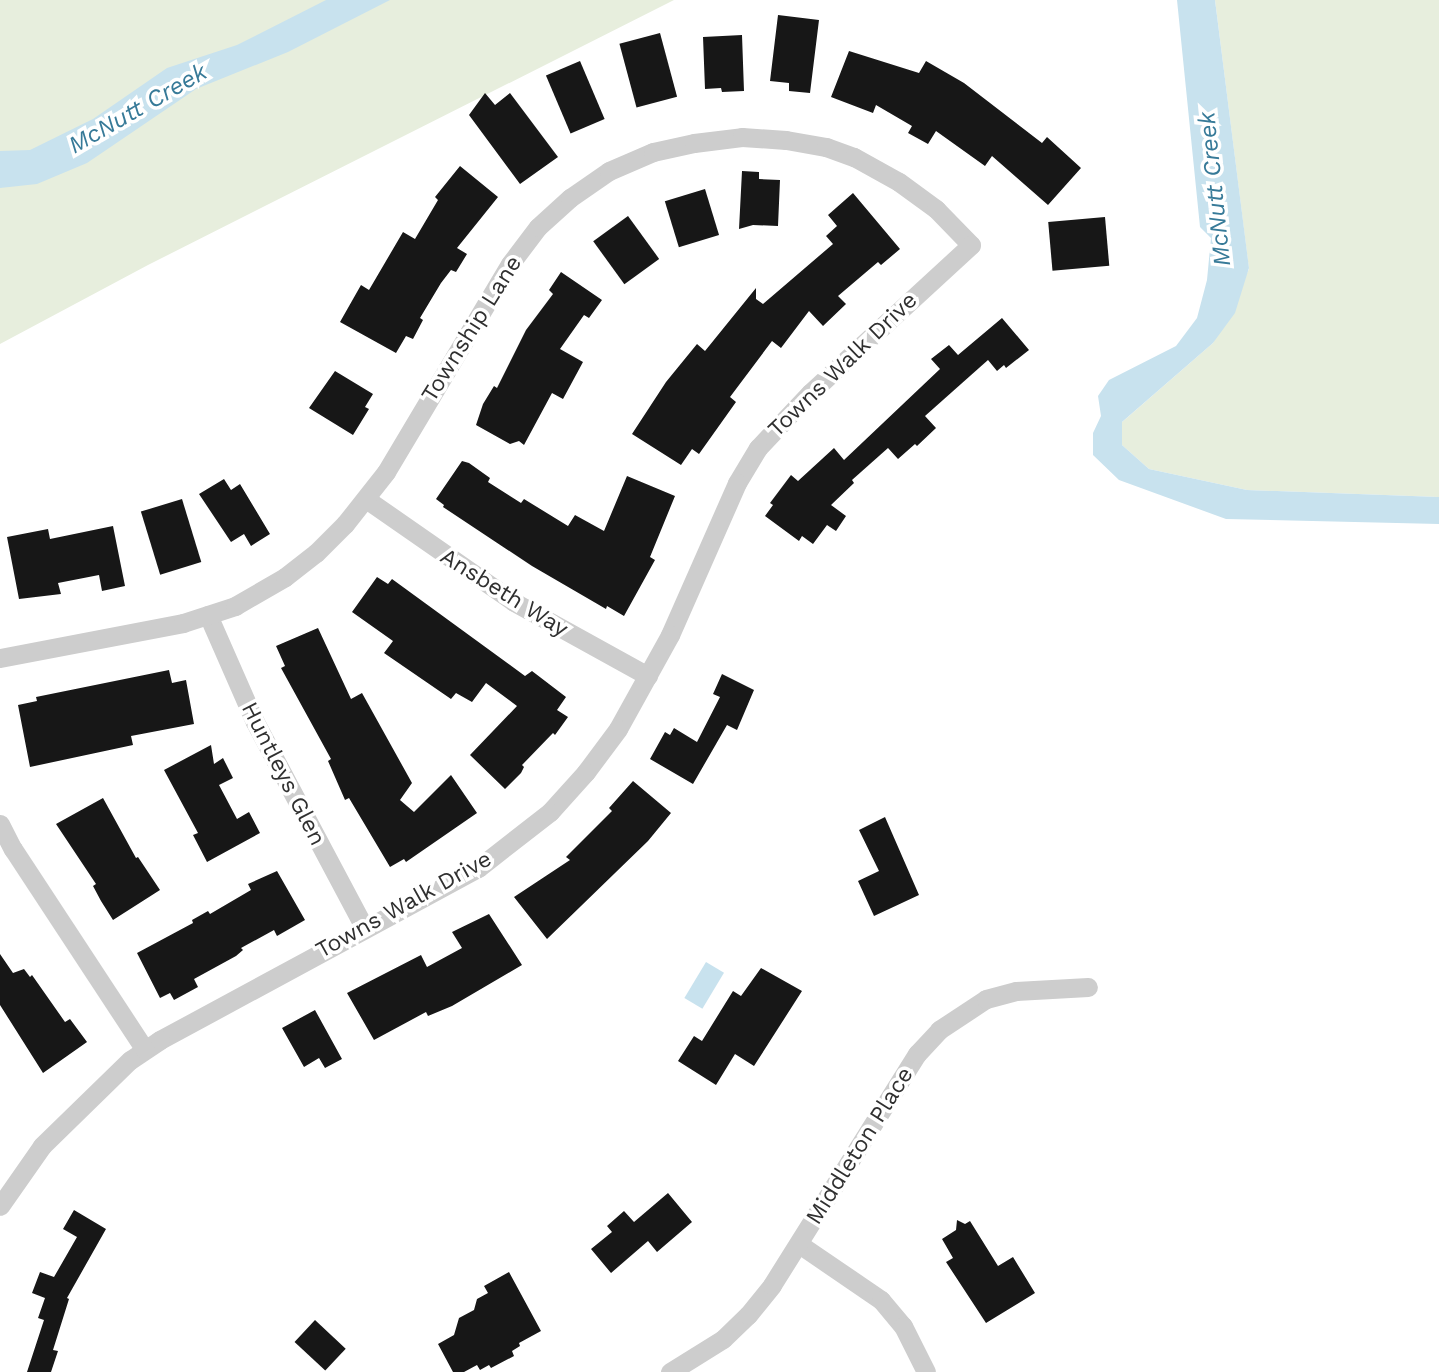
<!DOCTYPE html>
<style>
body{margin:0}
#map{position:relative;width:1439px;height:1372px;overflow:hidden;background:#fff;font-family:"Work Sans",sans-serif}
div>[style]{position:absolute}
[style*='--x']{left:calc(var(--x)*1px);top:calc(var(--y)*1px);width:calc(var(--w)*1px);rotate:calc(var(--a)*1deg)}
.green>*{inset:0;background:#e7eedd}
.water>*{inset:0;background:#c8e2ee;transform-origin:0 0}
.building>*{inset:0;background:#171717;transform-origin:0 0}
.street>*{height:19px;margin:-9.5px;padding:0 9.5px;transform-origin:9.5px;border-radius:9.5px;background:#cdcdcd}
span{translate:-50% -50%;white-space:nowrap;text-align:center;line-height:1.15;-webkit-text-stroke:7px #fff;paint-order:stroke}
.street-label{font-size:23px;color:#303030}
.water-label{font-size:24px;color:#377a98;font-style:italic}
</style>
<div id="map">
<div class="green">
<i style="clip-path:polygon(0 0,674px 0,148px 265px,0 344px)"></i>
<i style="clip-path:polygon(1215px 0,1439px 0,1439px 497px,1247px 490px,1149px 469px,1122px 445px,1121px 423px,1213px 343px,1249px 269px)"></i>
</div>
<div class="water">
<i style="clip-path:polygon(326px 0,390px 0,288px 52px,196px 89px,87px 163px,37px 184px,0 188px,0 151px,30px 150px,93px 119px,167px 68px,237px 45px)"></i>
<i style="clip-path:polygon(1177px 0,1215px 0,1249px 268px,1235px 313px,1213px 343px,1122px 422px,1122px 445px,1149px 469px,1247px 490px,1439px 497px,1439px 524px,1226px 519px,1119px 480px,1093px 455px,1093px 433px,1101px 416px,1098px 396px,1109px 380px,1176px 346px,1197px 318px,1207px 280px,1211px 238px,1200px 227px)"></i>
<i style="left:706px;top:962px;width:21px;height:42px;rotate:31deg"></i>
</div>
<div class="building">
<i style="clip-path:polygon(778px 15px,819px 20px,810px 93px,789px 91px,789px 83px,770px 81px)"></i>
<i style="left:660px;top:33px;width:66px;height:42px;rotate:75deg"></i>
<i style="clip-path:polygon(742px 35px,744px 91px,722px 92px,721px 88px,705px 89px,703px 37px)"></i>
<i style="clip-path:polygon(849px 51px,919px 73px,926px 61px,964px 83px,1042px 143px,1047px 137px,1081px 168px,1048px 205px,992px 156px,985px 166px,936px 131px,928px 144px,908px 133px,912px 126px,876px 105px,873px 113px,831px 97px)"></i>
<i style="left:580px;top:61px;width:63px;height:37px;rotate:67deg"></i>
<i style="clip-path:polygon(485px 93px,495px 105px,510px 93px,558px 157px,520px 184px,469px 115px)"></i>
<i style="clip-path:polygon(460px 166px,498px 197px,457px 248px,467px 254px,456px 272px,451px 270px,441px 283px,420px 318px,423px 320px,413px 339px,406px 336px,396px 353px,340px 322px,361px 285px,369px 290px,403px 232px,415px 239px,438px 200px,435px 197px)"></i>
<i style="clip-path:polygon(742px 171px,759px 172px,759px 179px,780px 180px,778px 226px,753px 225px,739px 229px)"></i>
<i style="left:705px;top:189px;width:48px;height:42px;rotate:73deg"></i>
<i style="clip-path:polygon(853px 193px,900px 249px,881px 265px,878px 262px,838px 296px,846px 304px,823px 326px,809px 311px,781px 348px,772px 341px,730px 397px,736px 402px,699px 454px,692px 449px,681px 465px,632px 434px,666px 382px,697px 344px,705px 351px,756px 288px,756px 299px,763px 304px,833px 244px,826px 236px,837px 226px,828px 215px)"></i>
<i style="left:628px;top:216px;width:53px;height:43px;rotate:54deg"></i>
<i style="left:1105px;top:217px;width:49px;height:57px;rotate:85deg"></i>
<i style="clip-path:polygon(561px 272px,602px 300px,589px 318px,584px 315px,560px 349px,583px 362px,563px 399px,552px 393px,524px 445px,519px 441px,510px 444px,476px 425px,483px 404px,494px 386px,497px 388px,526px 330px,553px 294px,549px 290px)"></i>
<i style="clip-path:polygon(1002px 318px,1029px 350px,1006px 368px,1004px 365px,997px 371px,988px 360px,925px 416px,936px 428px,917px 446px,915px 444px,898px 459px,888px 448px,852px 480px,854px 483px,831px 505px,846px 516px,836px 531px,827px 525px,813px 544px,802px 536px,799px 541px,765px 516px,773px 505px,770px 503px,791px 475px,798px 481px,834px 448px,844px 460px,940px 369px,931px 359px,949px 345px,958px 355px)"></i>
<i style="clip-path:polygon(335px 371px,373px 394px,365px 407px,369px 409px,353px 435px,309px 408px)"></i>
<i style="clip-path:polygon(462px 461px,469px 463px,490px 478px,488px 482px,521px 503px,524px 499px,568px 526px,575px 515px,604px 531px,627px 476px,675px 496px,650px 557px,655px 560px,624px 616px,607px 606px,606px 609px,532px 566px,443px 507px,444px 505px,436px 499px)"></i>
<i style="clip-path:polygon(224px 479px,231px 490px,240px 484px,270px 534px,251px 546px,244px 534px,231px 542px,199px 494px)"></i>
<i style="left:182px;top:499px;width:66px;height:43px;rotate:73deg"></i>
<i style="clip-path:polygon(113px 526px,125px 586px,102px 591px,99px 575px,58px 583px,61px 594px,19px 599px,7px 537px,48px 529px,50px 539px)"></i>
<i style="clip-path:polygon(377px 577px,388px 584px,392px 579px,525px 676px,532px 671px,566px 697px,557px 710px,568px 717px,555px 735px,553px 733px,522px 765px,524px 767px,521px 773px,505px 789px,470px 755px,517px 706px,486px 683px,472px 702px,456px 693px,451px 699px,384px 653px,393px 641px,352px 612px)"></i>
<i style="clip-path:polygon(318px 628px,351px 699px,362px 693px,412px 783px,400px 800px,414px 812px,451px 775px,477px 813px,406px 862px,404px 859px,390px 867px,349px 798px,345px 800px,328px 761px,331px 759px,281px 668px,285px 666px,276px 646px)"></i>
<i style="clip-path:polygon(169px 670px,172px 683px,186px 680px,194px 724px,131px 736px,133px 745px,30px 767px,18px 705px,37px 701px,36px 697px)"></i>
<i style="clip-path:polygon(722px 674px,754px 690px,737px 730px,727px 725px,693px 784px,650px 759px,665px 732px,670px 735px,674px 728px,697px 742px,720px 697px,713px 694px)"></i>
<i style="clip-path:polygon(211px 745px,214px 764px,223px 758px,233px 778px,219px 785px,237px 819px,249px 812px,260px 833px,207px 862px,193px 835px,198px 833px,164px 770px)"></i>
<i style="clip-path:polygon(633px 781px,671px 813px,648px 841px,547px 939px,514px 897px,570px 860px,566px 857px,612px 811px,609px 808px)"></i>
<i style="clip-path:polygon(103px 798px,136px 858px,138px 857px,160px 890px,113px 920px,101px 901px,93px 886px,96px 884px,56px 824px)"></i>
<i style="clip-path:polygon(885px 817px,919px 895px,874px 916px,858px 881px,879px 871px,859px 830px)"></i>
<i style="clip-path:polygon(277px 871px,305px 920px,277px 936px,274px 930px,241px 948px,243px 950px,236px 956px,194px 979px,198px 987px,174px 1000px,170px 993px,160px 998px,137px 953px,193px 923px,192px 920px,208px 911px,210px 914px,251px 890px,248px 884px)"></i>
<i style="clip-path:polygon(489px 914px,522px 965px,452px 1006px,428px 1016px,426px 1012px,374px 1040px,347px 993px,421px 955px,427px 967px,462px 948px,452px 932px)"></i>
<i style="clip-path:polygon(0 954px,13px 973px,24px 969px,30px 977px,32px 975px,65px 1022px,70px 1019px,87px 1042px,43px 1073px,0 1005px)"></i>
<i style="clip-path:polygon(761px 968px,802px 991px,754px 1066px,735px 1054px,716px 1085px,678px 1061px,694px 1036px,702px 1041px,733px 991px,741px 996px)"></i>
<i style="clip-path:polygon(315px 1010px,342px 1059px,325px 1068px,319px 1058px,304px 1067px,282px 1028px)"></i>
<i style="clip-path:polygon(668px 1193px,692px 1222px,657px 1252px,648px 1241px,611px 1273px,591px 1249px,612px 1232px,607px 1226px,624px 1211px,634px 1222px)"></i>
<i style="clip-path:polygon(74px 1210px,106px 1229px,67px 1298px,69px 1299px,53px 1350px,58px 1351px,51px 1372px,27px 1372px,44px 1320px,38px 1318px,45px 1298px,32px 1293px,40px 1272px,54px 1277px,77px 1237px,63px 1229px)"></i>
<i style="clip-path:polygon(957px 1220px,965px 1224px,970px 1221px,998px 1266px,1013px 1257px,1035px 1293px,986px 1323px,946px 1262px,953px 1258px,942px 1239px,956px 1230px)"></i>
<i style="clip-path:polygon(509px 1272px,541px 1331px,519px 1343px,520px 1346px,512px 1351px,514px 1356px,491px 1368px,489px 1365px,480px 1370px,477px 1365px,464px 1372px,453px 1372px,438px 1344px,454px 1335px,459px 1318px,474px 1310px,477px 1299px,488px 1293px,484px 1286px)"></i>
<i style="left:315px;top:1320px;width:42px;height:30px;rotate:43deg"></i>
</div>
<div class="street">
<i style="--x:366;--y:499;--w:180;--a:34.8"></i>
<i style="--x:514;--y:602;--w:153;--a:28.9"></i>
<i style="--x:208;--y:615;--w:117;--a:66.3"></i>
<i style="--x:255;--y:722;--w:234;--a:62"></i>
<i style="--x:0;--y:658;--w:186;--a:-10.8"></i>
<i style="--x:183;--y:623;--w:55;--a:-18.1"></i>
<i style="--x:235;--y:606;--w:58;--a:-30.1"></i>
<i style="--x:285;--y:577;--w:39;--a:-38"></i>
<i style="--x:316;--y:553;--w:41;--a:-45"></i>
<i style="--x:345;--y:524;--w:66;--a:-51.7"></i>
<i style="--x:386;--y:472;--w:242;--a:-59.2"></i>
<i style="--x:510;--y:264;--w:46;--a:-52.9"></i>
<i style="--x:538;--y:227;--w:43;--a:-42.2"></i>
<i style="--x:570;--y:198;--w:47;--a:-34.7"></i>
<i style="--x:609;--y:171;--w:48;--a:-23.4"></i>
<i style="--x:653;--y:152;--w:42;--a:-12.4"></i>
<i style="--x:694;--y:143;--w:48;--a:-7.1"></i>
<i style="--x:742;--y:137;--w:44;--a:3.9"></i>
<i style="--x:786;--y:140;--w:41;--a:9.9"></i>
<i style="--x:826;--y:147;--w:30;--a:20"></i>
<i style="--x:854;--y:157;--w:51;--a:29.1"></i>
<i style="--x:899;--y:182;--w:46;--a:36.1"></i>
<i style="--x:936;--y:209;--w:50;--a:45.8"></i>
<i style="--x:971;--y:245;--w:219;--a:137.4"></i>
<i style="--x:810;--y:393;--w:76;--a:133.4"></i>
<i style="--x:758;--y:448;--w:41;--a:121"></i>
<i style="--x:737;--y:483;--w:166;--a:113.8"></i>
<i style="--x:670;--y:635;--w:107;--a:119"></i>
<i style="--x:618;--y:729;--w:54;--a:126.7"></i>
<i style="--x:586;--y:772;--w:54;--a:132"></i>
<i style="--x:550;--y:812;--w:91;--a:142.1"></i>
<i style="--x:478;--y:868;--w:362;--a:151.6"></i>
<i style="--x:160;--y:1040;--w:36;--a:146"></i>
<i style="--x:130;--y:1060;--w:123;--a:135.7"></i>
<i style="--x:42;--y:1146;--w:73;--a:125"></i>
<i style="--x:0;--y:824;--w:28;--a:63"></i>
<i style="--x:13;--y:849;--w:240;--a:56.7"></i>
<i style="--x:799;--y:1244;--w:99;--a:34.3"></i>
<i style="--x:881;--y:1300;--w:34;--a:50"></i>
<i style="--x:903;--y:1326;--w:51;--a:63.4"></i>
<i style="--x:670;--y:1372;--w:62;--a:-31.9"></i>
<i style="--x:723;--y:1339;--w:35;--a:-44"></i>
<i style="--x:748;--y:1315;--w:38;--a:-51"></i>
<i style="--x:772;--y:1285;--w:273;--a:-57.9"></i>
<i style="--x:917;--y:1054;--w:33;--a:-47"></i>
<i style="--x:939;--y:1030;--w:56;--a:-33.4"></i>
<i style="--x:986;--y:999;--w:31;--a:-15"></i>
<i style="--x:1016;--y:991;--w:72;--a:-3.2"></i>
</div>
<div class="street-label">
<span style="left:472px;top:329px;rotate:-58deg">Township Lane</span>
<span style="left:843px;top:365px;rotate:-44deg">Towns Walk Drive</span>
<span style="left:504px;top:593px;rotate:32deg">Ansbeth Way</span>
<span style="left:283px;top:774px;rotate:63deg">Huntleys Glen</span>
<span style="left:404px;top:905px;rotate:-29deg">Towns Walk Drive</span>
<span style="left:860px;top:1146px;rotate:-58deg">Middleton Place</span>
</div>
<div class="water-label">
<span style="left:138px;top:109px;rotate:-30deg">McNutt Creek</span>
<span style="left:1215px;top:189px;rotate:-96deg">McNutt Creek</span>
</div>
</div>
